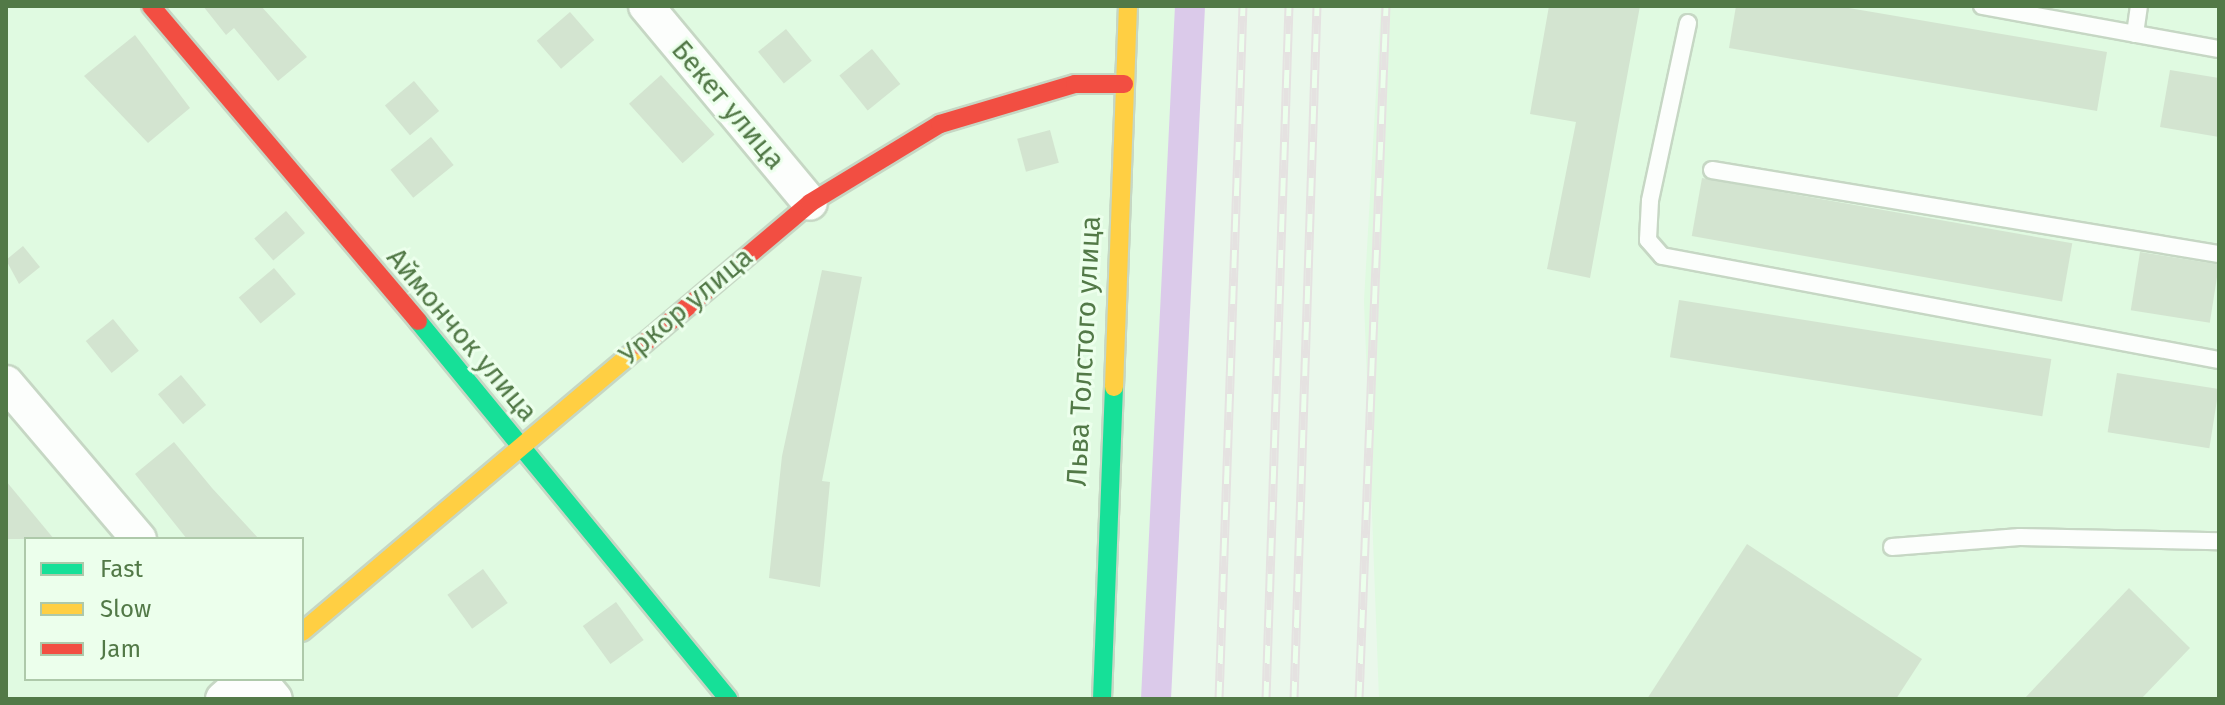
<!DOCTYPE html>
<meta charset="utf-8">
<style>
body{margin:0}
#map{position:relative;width:2225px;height:705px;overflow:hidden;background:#eaf8eb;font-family:"Fira Sans",sans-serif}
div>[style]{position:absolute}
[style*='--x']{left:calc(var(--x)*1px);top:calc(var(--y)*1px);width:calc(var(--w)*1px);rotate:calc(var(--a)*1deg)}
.residential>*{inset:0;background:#e0fae1}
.canal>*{height:30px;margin:-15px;padding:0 15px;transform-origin:15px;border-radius:15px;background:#dbcaea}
.building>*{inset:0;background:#d3e4d0;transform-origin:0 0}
.roads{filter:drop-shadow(2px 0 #c6d7c4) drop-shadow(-2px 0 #c6d7c4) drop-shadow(0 2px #c6d7c4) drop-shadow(0 -2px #c6d7c4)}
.lane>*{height:16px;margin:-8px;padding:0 8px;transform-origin:8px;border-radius:8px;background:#fcfefc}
.street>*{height:34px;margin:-17px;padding:0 17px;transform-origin:17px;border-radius:17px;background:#fcfefc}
.fast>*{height:18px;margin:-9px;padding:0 9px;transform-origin:9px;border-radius:9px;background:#16e098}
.slow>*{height:18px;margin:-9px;padding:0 9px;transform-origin:9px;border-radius:9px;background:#ffcf43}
.jam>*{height:18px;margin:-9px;padding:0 9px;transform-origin:9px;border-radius:9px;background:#f24e42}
.rail>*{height:9px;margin-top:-4.5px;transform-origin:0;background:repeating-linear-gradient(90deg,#ecffec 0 18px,#e5e2e1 0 36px);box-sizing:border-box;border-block:2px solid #e5e2e1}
span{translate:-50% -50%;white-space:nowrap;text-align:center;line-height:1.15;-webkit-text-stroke:6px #ecffec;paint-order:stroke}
.street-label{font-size:28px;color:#527947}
.frame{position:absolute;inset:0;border:8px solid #527947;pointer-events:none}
.legend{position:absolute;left:24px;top:537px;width:280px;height:144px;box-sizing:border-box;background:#ecffec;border:2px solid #aec9aa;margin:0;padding:10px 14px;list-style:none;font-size:24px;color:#527947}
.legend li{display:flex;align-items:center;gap:16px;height:40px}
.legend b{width:40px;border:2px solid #aec9aa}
</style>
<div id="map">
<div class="residential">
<i style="clip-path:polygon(evenodd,6px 6px,1190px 6px,1165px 699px,6px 699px,6px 6px,26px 539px,302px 539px,302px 679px,26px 679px,26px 539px)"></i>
<i style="clip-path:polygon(1381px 6px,2219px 6px,2219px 699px,1379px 699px,1364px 301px)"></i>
</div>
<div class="canal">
<i style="--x:1156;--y:699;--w:694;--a:-87.19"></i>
</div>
<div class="building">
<i style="clip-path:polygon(203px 6px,261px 6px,307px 57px,278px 81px,234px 28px,226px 35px)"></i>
<i style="clip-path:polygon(1549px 6px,1640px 6px,1590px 278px,1547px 269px,1576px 122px,1530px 114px)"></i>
<i style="clip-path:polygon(1736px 6px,1837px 6px,2107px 52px,2097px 111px,1729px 48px)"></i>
<i style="left:570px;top:12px;width:37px;height:44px;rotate:49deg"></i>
<i style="left:786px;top:29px;width:41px;height:36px;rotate:51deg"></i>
<i style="clip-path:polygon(135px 35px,190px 108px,148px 143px,84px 76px)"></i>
<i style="left:872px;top:49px;width:45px;height:42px;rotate:51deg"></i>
<i style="clip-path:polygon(2170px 70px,2219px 78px,2219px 137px,2160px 127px)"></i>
<i style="left:661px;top:75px;width:80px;height:43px;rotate:48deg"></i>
<i style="left:414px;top:81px;width:39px;height:38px;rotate:50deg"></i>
<i style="left:1050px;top:130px;width:34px;height:34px;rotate:75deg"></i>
<i style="left:431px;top:137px;width:36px;height:52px;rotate:51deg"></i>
<i style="left:1702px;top:178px;width:376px;height:59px;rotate:10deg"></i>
<i style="left:286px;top:211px;width:29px;height:42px;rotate:49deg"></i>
<i style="clip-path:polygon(23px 246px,40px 267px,19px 284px,6px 260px)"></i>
<i style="left:2140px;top:252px;width:80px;height:59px;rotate:9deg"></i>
<i style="left:274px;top:268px;width:34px;height:46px;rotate:50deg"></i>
<i style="clip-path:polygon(822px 270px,862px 277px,822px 481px,830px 482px,820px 587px,769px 578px,782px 456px)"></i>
<i style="left:1679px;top:300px;width:377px;height:58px;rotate:9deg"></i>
<i style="left:113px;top:319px;width:41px;height:35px;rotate:51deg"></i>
<i style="left:2117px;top:373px;width:103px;height:60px;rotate:9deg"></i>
<i style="left:181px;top:375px;width:39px;height:30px;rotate:50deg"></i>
<i style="clip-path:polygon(174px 442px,212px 488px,259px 539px,187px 539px,135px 474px)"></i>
<i style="clip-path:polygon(6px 481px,54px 539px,6px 539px)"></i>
<i style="clip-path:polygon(1747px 544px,1922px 659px,1896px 699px,1647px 699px)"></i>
<i style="left:483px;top:569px;width:42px;height:44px;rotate:54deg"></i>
<i style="clip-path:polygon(2129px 588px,2190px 648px,2141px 699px,2024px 699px)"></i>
<i style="left:616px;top:602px;width:47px;height:41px;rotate:54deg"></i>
</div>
<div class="roads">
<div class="lane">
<i style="--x:1982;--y:6;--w:241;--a:10.3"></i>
<i style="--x:1688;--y:23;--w:182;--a:102.1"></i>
<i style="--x:1650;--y:201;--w:39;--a:93"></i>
<i style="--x:1648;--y:240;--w:21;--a:49"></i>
<i style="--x:1662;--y:256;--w:567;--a:10.58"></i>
<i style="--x:2135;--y:34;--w:28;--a:-82"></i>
<i style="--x:1712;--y:170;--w:514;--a:9.41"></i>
<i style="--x:1892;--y:547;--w:128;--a:-4.5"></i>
<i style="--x:2020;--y:537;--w:199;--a:1.2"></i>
</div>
<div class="street">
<i style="--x:646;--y:6;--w:256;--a:50.2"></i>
<i style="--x:6;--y:383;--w:205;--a:49.6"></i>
<i style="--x:258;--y:679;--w:26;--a:50"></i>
<i style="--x:223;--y:699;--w:30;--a:-41"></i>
</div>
<div class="fast">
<i style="--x:418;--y:321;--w:489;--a:50.6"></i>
<i style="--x:1102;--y:699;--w:312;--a:-87.8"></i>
</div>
<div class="slow">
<i style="--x:1114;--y:387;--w:381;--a:-87.9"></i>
<i style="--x:302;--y:632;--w:444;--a:-40.2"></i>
</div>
<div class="jam">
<i style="--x:151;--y:6;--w:413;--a:49.7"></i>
<i style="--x:641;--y:346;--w:221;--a:-40.2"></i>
<i style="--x:810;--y:203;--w:152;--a:-31.3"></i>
<i style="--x:940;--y:124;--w:141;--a:-16.5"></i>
<i style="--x:1075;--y:84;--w:49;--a:0"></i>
</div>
</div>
<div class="rail">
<i style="--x:1219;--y:699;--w:693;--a:-88.02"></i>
<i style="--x:1266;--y:699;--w:693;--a:-88.1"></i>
<i style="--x:1294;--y:699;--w:693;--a:-88.1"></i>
<i style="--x:1359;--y:699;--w:694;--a:-87.77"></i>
</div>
<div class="street-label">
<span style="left:728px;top:105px;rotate:50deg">Бекет улица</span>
<span style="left:686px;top:306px;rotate:-40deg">Уркор улица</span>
<span style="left:462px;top:335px;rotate:50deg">Аймончок улица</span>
<span style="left:1084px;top:351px;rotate:-87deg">Льва Толстого улица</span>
</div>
<div class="frame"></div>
<ul class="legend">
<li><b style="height:10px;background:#16e098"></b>Fast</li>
<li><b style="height:10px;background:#ffcf43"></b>Slow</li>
<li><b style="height:10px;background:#f24e42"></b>Jam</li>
</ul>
</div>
